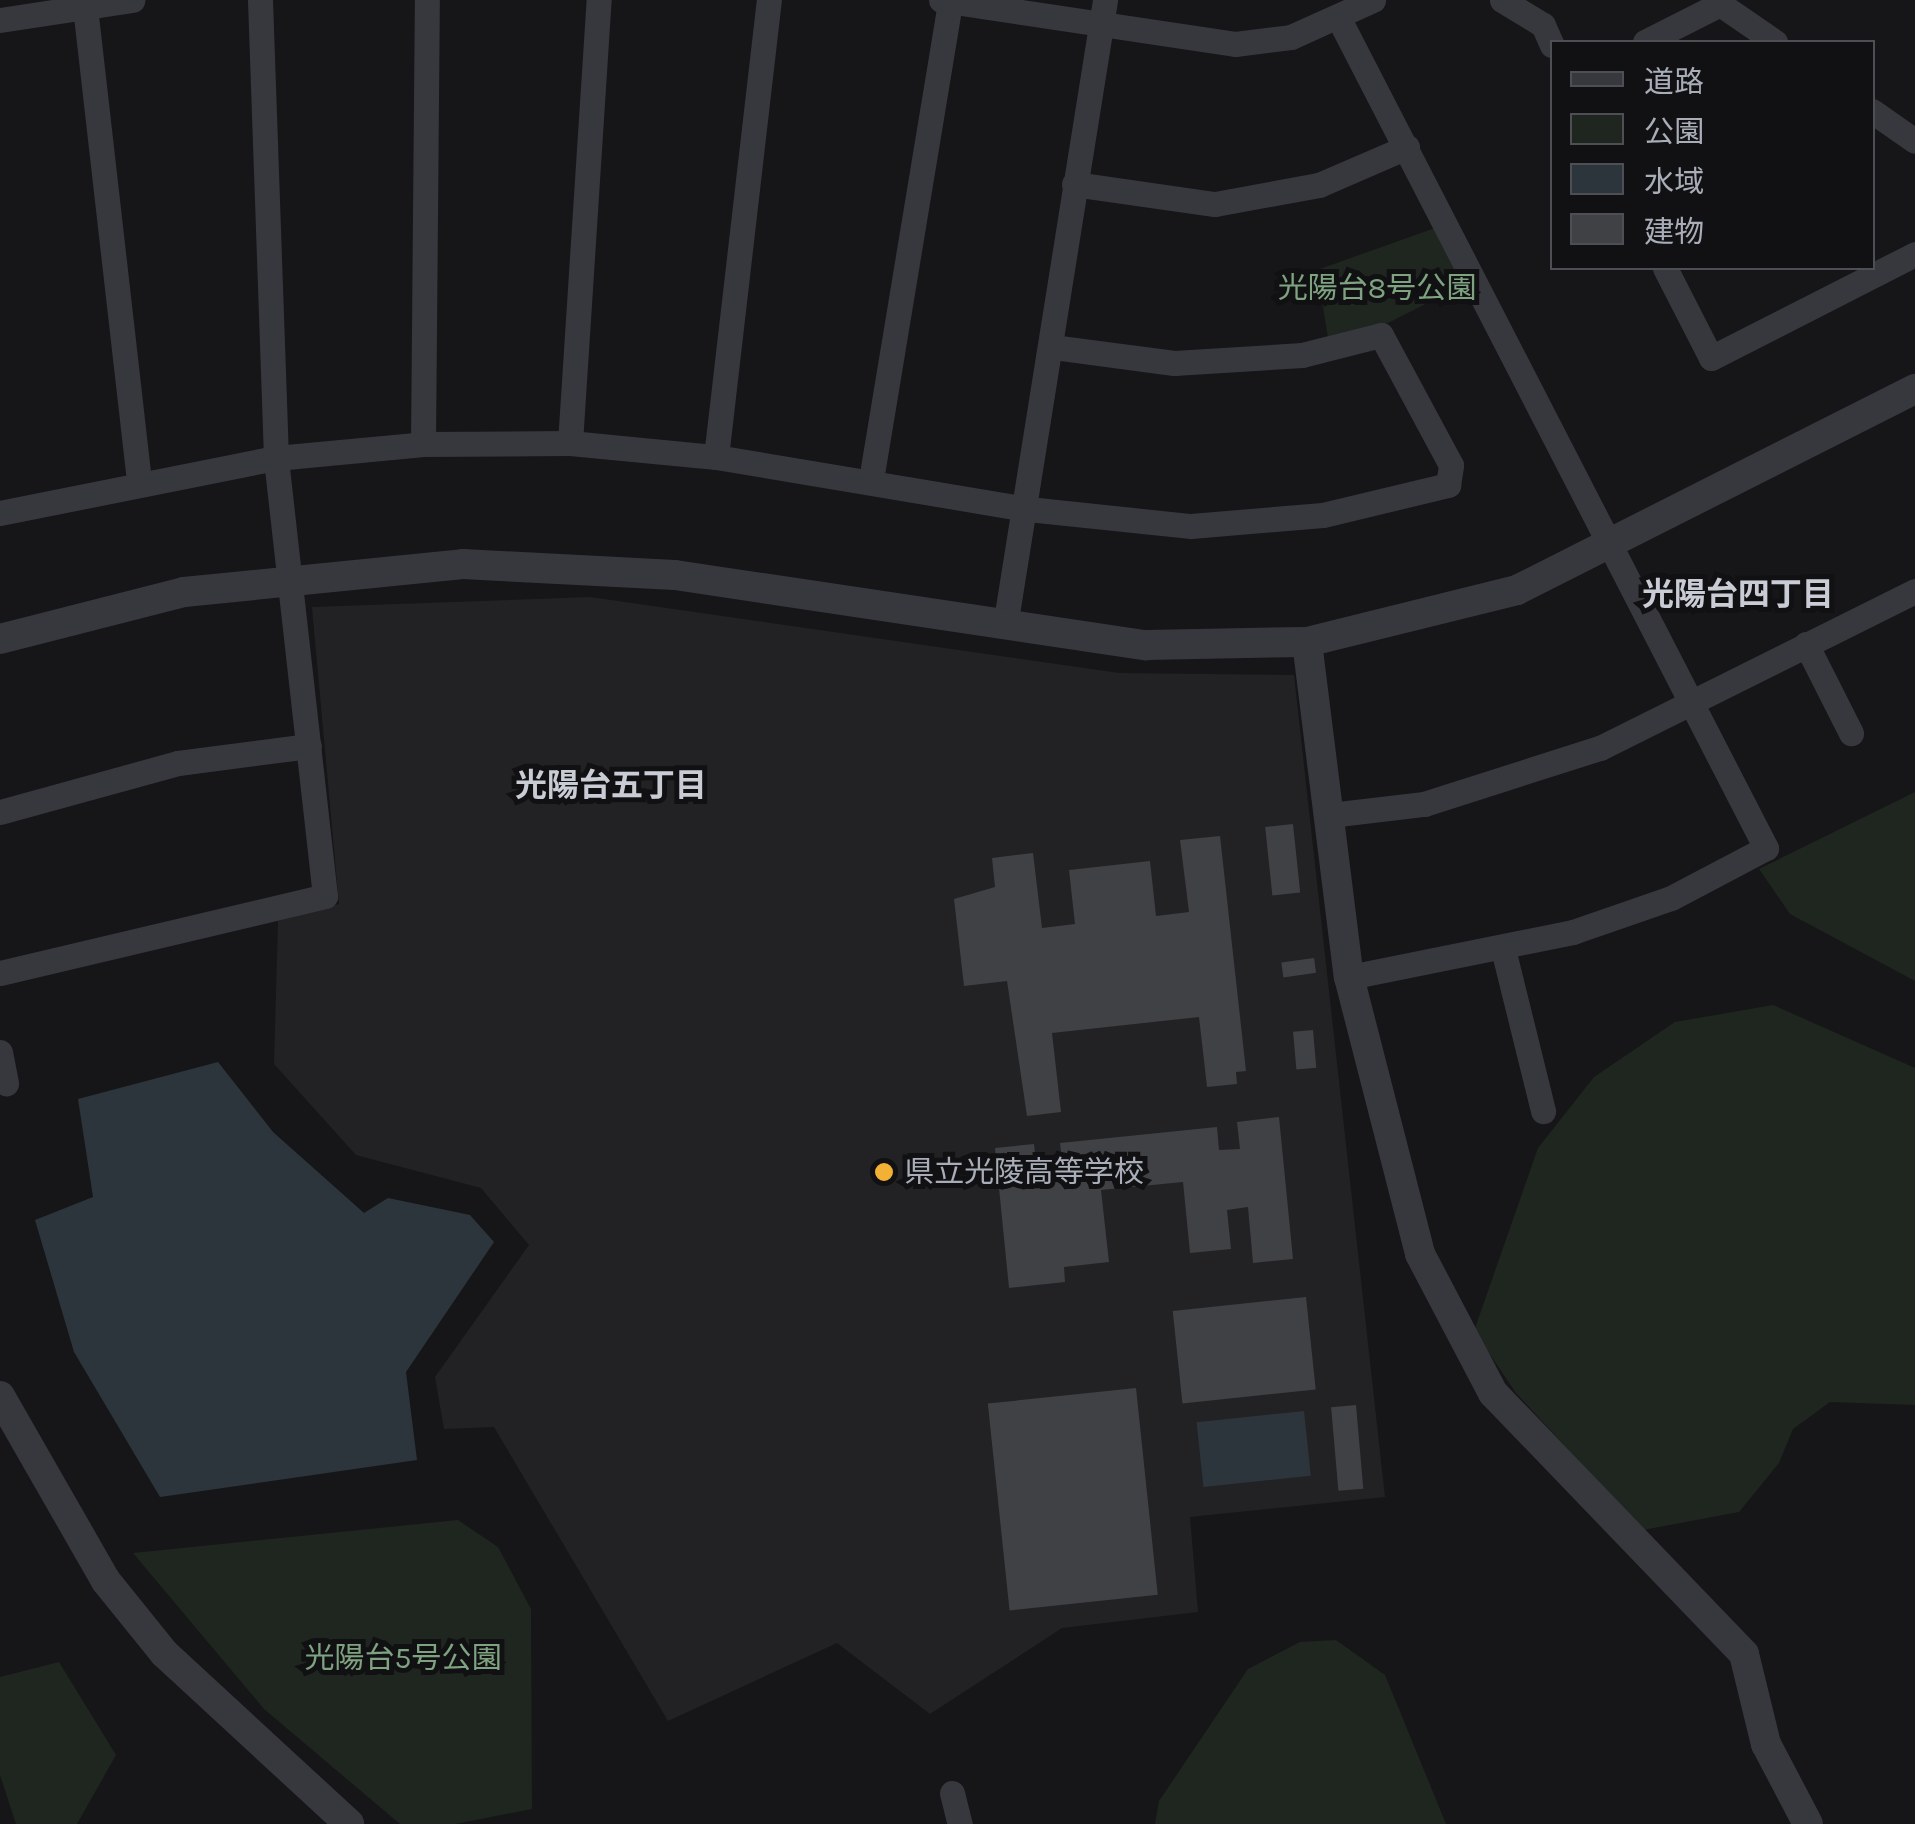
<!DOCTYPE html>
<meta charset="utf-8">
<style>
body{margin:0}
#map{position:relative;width:1915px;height:1824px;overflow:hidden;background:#161618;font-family:Karla,"Noto Sans JP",sans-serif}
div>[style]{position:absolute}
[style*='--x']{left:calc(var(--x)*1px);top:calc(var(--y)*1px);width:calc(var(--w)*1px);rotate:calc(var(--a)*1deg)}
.built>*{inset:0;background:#222225}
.green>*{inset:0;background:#1e261f}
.water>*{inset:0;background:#2c353c;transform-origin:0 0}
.building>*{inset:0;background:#404145;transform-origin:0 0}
.minor>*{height:25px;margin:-12.5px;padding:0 12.5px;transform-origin:12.5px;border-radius:12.5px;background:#37383d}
.tertiary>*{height:30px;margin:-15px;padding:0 15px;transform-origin:15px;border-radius:15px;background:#37383d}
.dots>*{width:28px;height:28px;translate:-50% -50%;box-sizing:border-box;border:5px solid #111113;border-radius:50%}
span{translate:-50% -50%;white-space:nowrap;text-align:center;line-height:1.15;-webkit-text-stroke:10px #111113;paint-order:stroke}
.park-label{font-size:30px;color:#7fa381}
.poi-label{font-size:30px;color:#a8adb8}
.left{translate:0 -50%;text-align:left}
.neighbourhood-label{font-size:32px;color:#c9ccd4;font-weight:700}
.legend{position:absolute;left:1550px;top:40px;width:325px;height:230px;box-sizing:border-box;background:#111113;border:2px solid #4d4f55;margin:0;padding:12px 18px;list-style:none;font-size:30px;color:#a8adb8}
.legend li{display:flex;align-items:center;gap:20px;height:50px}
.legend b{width:50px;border:2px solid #4d4f55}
</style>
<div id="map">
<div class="built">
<i style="clip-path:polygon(590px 597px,1119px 673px,1294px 675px,1385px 1497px,1190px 1517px,1198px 1612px,1062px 1628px,930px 1714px,837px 1643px,668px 1721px,494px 1427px,444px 1429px,435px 1377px,529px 1245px,481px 1188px,356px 1155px,274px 1064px,278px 921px,339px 904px,312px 607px)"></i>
</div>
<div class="green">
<i style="clip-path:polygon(1435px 228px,1465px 284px,1388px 323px,1328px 338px,1317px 270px)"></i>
<i style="clip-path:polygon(1915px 792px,1915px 981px,1790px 914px,1759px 869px)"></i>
<i style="clip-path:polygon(1773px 1005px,1915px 1068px,1915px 1405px,1830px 1402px,1793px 1429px,1779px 1463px,1739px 1512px,1643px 1530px,1516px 1393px,1474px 1331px,1538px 1148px,1594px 1077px,1675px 1022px)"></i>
<i style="clip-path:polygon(458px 1520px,498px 1547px,531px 1609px,532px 1809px,455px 1824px,400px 1824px,264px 1709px,133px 1553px)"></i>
<i style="clip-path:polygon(1336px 1640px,1385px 1675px,1446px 1824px,1155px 1824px,1159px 1801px,1248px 1669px,1300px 1642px)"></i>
<i style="clip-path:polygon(59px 1662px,116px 1755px,77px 1824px,16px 1824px,0 1775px,0 1677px)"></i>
</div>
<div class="water">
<i style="clip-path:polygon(218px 1062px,273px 1132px,364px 1213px,388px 1198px,470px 1215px,494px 1242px,406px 1372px,417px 1460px,160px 1497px,74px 1352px,35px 1220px,93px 1197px,78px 1099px)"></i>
<i style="left:1304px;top:1411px;width:65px;height:108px;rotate:84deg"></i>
</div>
<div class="building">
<i style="left:1293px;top:824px;width:69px;height:28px;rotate:84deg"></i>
<i style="clip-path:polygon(1220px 836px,1246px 1071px,1236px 1072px,1237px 1084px,1207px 1087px,1199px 1017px,1052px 1033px,1061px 1112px,1027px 1116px,1007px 981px,964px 986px,954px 899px,995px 887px,992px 858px,1033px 853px,1042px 928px,1075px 924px,1069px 870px,1150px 861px,1156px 916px,1189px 912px,1180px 840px)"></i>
<i style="left:1314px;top:958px;width:15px;height:33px;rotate:82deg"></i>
<i style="left:1313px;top:1030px;width:38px;height:20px;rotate:85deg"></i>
<i style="clip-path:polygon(1279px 1117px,1293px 1259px,1253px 1263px,1248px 1207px,1227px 1210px,1231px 1249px,1190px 1253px,1183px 1182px,1101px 1190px,1109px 1262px,1064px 1267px,1065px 1282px,1009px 1288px,995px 1148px,1034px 1144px,1037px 1172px,1063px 1170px,1060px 1143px,1217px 1127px,1219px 1150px,1240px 1149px,1237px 1122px)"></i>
<i style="left:1306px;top:1297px;width:93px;height:134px;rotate:84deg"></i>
<i style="left:1136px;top:1388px;width:208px;height:149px;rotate:84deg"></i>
<i style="left:1356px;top:1405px;width:84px;height:25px;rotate:85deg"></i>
</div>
<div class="minor">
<i style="--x:941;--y:0;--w:297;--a:8.5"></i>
<i style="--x:1235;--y:44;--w:56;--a:-7.1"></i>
<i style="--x:1291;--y:37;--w:90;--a:-24.3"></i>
<i style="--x:1502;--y:0;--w:48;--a:31.4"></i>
<i style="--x:1543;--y:25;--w:22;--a:66"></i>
<i style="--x:85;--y:7;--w:479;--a:83.5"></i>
<i style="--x:1338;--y:17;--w:935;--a:62.75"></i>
<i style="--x:1766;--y:848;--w:107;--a:152.2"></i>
<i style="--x:1671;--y:898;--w:104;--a:160.9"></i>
<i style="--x:1573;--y:932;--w:228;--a:168.6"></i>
<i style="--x:0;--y:20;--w:134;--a:-8.6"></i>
<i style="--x:1645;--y:42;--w:84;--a:-26.9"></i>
<i style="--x:1720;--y:4;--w:67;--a:34.6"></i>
<i style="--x:1872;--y:111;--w:52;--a:34.9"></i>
<i style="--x:1074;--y:184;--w:142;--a:8.1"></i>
<i style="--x:1215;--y:204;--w:106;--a:-10.4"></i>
<i style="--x:1319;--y:185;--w:96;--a:-23.4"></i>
<i style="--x:1665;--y:268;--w:101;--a:62.9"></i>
<i style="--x:1711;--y:358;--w:229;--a:-27"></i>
<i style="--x:570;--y:443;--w:444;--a:-86.3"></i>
<i style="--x:423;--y:444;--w:444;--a:-89.5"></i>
<i style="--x:716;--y:457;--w:460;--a:-83.4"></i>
<i style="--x:871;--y:480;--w:485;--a:-80.6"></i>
<i style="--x:0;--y:513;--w:281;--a:-11.3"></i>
<i style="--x:276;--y:458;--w:148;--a:-5.4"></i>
<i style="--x:423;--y:444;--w:147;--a:-0.4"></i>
<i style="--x:570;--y:443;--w:147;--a:5.5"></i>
<i style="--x:716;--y:457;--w:316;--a:9.5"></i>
<i style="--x:1028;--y:509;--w:164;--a:6"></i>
<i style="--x:1191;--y:526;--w:132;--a:-4.8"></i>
<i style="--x:1323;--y:515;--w:129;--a:-13.5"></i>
<i style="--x:1448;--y:485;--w:20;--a:-81"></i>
<i style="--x:1451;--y:465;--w:148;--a:-118.3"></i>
<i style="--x:1381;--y:335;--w:81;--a:165.8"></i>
<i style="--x:1302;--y:355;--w:128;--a:176.4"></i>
<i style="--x:1174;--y:363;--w:123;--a:-172.5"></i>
<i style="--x:1005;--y:626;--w:634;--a:-80.92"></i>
<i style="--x:1806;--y:644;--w:100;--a:63.2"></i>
<i style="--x:0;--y:812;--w:185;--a:-15.4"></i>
<i style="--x:178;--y:763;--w:132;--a:-7.4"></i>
<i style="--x:1330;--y:815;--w:95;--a:-6.7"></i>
<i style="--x:1424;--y:804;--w:185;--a:-17.7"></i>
<i style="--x:1600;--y:748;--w:352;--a:-26.5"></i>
<i style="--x:1504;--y:953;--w:163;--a:76.1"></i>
<i style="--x:0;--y:973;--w:334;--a:-13.3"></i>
<i style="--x:325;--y:896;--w:441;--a:-96.4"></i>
<i style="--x:276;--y:458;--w:458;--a:-92"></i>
<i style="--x:0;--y:1052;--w:32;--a:79"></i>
<i style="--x:952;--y:1793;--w:32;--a:76"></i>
</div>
<div class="tertiary">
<i style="--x:0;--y:639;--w:190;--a:-14.3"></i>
<i style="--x:184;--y:592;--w:280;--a:-5.7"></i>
<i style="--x:463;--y:564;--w:212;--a:3"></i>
<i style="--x:675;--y:575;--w:476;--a:8.5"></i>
<i style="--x:1146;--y:645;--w:161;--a:-1.1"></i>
<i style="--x:1307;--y:642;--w:216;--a:-13.9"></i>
<i style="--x:1517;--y:590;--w:446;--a:-26.8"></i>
<i style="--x:1307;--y:642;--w:338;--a:82.9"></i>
<i style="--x:1349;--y:977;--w:286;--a:75.6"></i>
<i style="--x:1420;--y:1254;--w:157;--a:62.3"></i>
<i style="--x:1493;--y:1393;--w:362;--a:46.1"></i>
<i style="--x:1744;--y:1654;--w:93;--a:76.3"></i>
<i style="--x:1766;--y:1744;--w:90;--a:62.3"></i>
<i style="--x:0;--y:1396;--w:213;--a:60.2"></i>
<i style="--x:106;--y:1581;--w:92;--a:51.1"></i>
<i style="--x:164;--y:1653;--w:252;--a:42.7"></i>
</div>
<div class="dots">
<i style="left:884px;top:1172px;background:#f2b134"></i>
</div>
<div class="park-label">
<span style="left:1377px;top:288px">光陽台8号公園</span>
<span style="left:403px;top:1658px">光陽台5号公園</span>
</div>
<div class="poi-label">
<span class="left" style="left:904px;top:1172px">県立光陵高等学校</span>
</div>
<div class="neighbourhood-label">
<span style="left:1738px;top:595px">光陽台四丁目</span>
<span style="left:611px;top:786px">光陽台五丁目</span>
</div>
<ul class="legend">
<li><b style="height:12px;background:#37383d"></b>道路</li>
<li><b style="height:28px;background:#1e261f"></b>公園</li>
<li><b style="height:28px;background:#2c353c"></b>水域</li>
<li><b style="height:28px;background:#404145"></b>建物</li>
</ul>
</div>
